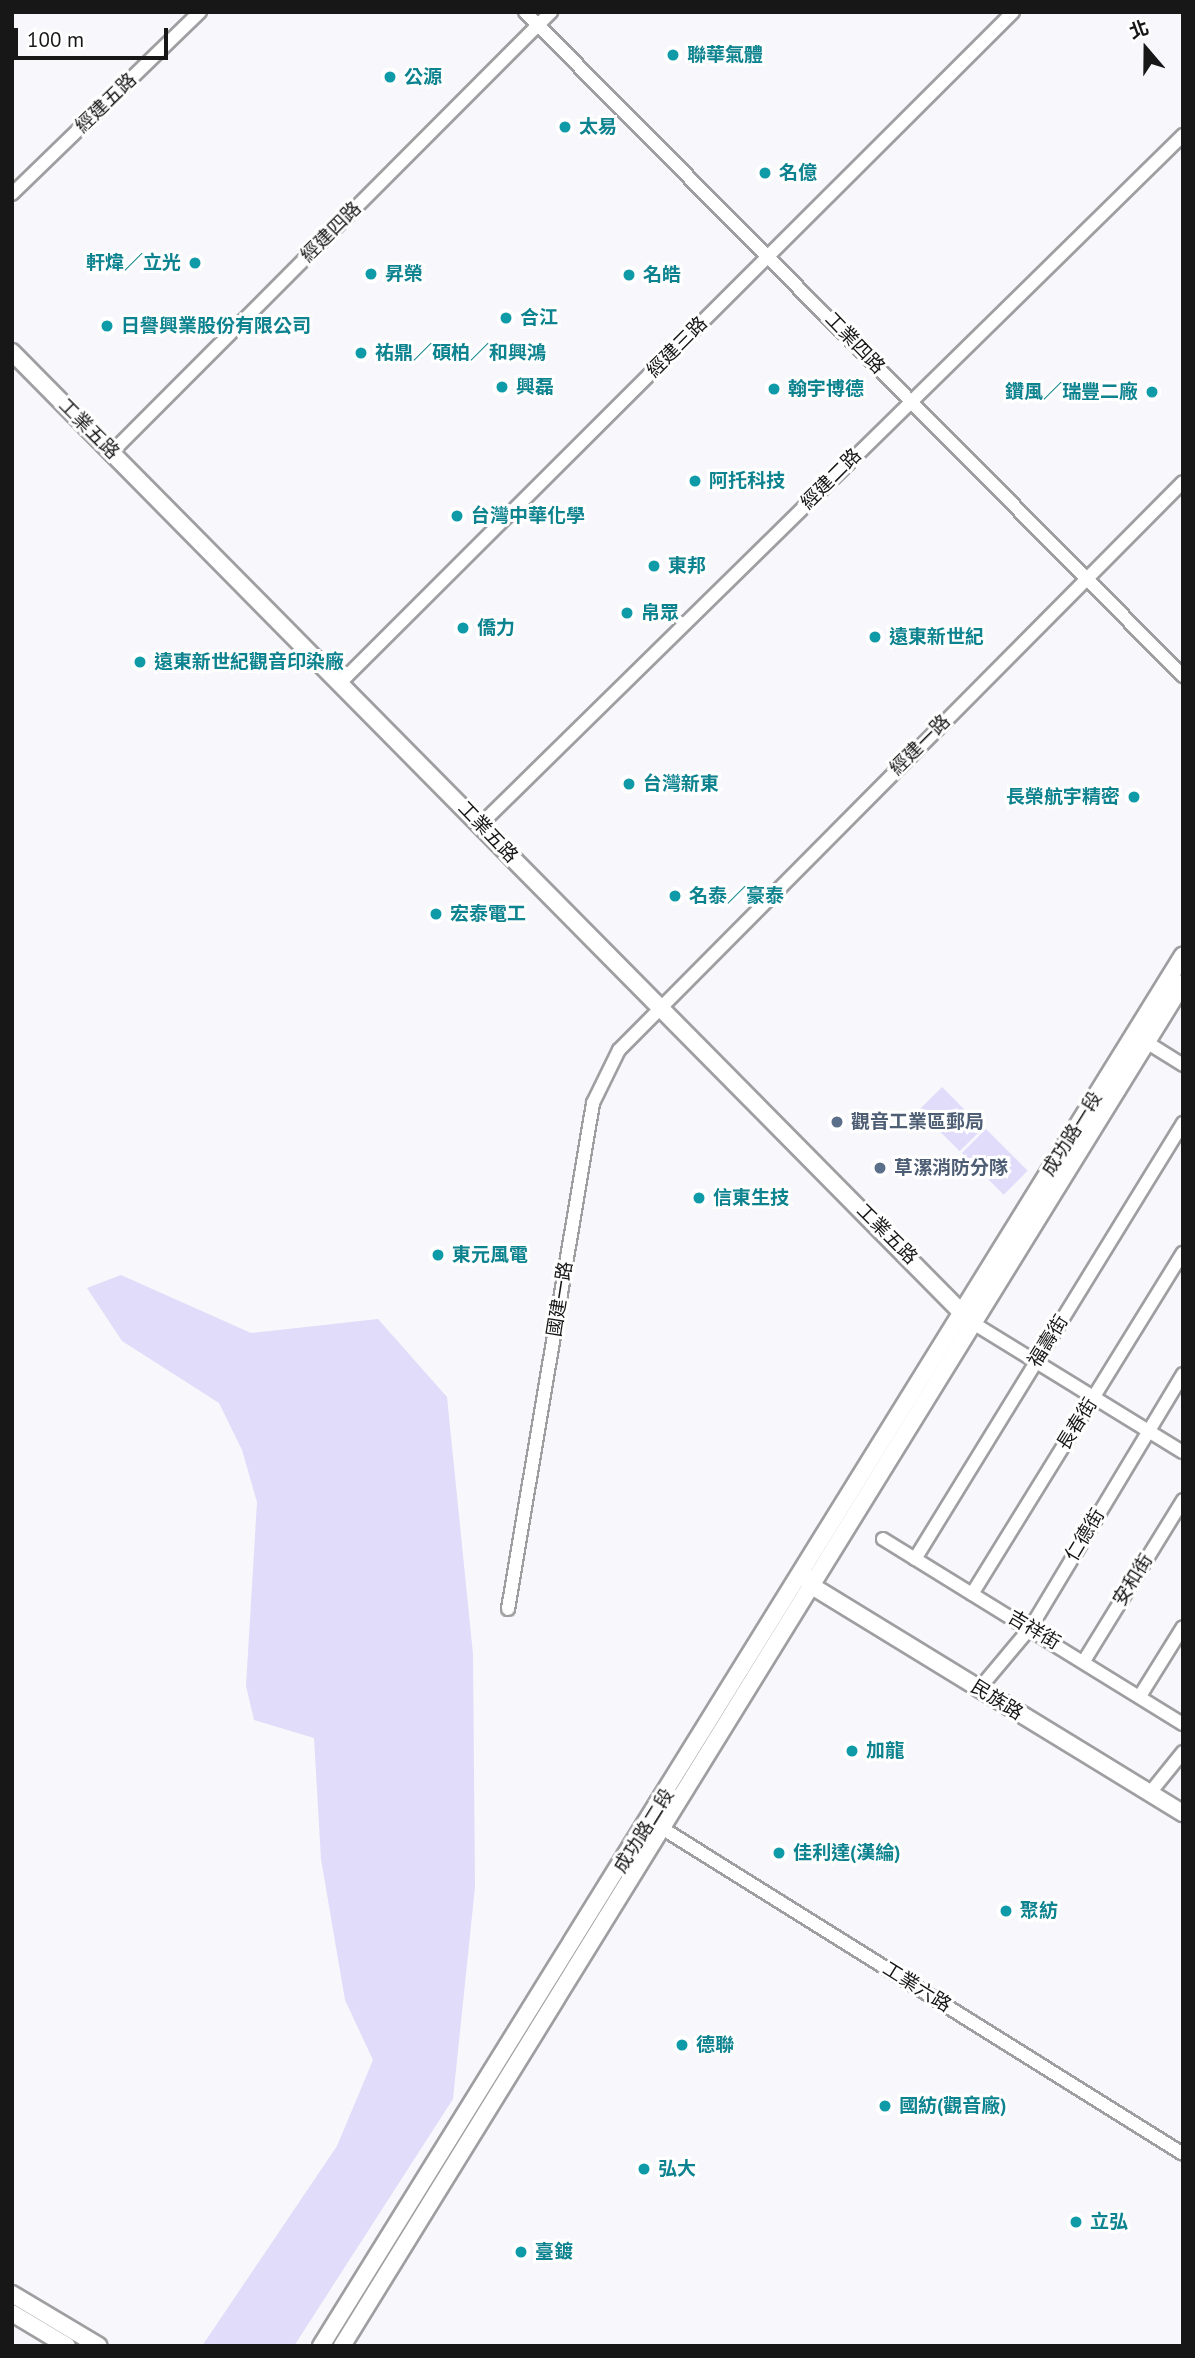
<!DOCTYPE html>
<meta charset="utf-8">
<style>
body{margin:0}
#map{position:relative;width:1195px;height:2358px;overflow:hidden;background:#f8f7fb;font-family:"PT Sans","Noto Sans TC",sans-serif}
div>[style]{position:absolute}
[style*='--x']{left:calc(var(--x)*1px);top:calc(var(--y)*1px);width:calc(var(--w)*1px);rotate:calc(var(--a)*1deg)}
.green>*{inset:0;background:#e1dcf9;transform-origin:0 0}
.roads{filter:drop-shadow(2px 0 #9f9fa2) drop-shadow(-2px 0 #9f9fa2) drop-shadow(0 2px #9f9fa2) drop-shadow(0 -2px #9f9fa2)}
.street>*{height:12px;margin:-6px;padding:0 6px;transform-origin:6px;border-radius:6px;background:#fff}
.secondary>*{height:16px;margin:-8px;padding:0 8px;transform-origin:8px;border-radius:8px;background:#fff}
.dots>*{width:19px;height:19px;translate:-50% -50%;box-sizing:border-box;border:4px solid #fff;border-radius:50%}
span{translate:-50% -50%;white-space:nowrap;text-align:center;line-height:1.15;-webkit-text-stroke:6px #fff;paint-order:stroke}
.culture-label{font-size:19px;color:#0d838f;font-weight:700}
.left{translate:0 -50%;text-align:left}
.right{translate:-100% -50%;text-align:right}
.street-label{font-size:19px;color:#171718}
.service-label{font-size:19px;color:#4e5e75;font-weight:700}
.frame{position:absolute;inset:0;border:14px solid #171718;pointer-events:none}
.north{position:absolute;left:1111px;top:14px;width:70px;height:70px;-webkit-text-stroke:5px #fff;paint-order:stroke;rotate:340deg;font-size:19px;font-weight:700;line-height:28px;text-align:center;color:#171718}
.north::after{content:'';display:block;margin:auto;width:24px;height:32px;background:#171718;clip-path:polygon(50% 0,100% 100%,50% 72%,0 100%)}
.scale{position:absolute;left:14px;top:28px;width:154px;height:32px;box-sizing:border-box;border:4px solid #171718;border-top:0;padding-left:9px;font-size:21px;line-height:24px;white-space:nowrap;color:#171718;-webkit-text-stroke:5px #fff;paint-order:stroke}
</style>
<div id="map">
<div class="green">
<i style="left:942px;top:1087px;width:58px;height:33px;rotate:45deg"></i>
<i style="left:986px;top:1129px;width:59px;height:34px;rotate:45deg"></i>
<i style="clip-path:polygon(121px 1275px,251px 1333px,378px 1319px,447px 1397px,473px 1654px,475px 1887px,453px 2099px,294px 2346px,202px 2346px,337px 2146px,373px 2060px,345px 2000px,321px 1859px,314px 1738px,254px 1720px,246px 1686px,257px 1502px,242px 1450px,219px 1403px,122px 1341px,87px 1288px)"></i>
</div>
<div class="roads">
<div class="street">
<i style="--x:525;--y:12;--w:935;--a:45.26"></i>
<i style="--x:12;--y:194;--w:262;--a:-44.1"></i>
<i style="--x:112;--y:452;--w:622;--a:-45.07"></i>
<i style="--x:341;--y:682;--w:949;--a:-44.91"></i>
<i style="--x:481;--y:824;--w:984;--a:-44.46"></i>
<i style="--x:1140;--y:1038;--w:51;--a:32.1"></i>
<i style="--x:973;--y:1323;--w:246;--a:31.6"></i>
<i style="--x:883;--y:1539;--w:352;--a:31.7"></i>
<i style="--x:915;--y:1559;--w:512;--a:-58.42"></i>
<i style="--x:972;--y:1594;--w:401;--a:-58.3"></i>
<i style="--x:508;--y:1609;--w:513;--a:-80.46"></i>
<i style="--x:593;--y:1103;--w:59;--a:-63.9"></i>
<i style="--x:619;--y:1050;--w:800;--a:-45.2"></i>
<i style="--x:1084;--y:1661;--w:189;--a:-58.4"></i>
<i style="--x:979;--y:1689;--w:81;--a:-50"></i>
<i style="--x:1031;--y:1627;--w:295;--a:-59"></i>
<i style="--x:1140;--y:1696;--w:81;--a:-58.1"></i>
<i style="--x:1149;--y:1794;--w:54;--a:-51"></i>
<i style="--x:657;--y:1825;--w:620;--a:32.02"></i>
</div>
<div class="secondary">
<i style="--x:12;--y:352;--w:1360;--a:45.33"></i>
<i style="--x:806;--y:1577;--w:11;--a:56"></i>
<i style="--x:812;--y:1586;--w:435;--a:31.5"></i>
<i style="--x:12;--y:2294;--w:101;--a:30.9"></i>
<i style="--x:12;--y:2313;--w:64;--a:31"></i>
<i style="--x:321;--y:2346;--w:1636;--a:-58.21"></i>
<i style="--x:342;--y:2346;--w:1602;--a:-58.32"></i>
</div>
</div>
<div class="dots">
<i style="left:673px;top:55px;background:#0f9aa8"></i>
<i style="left:390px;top:77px;background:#0f9aa8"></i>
<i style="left:565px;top:127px;background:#0f9aa8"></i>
<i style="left:765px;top:173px;background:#0f9aa8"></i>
<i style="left:195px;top:263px;background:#0f9aa8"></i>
<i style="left:371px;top:274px;background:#0f9aa8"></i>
<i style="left:629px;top:275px;background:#0f9aa8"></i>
<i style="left:506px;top:318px;background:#0f9aa8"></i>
<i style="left:107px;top:326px;background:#0f9aa8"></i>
<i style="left:361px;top:353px;background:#0f9aa8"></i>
<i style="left:502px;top:387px;background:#0f9aa8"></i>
<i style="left:774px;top:389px;background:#0f9aa8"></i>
<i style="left:1152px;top:392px;background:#0f9aa8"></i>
<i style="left:695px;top:481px;background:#0f9aa8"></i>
<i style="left:457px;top:516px;background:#0f9aa8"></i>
<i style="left:654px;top:566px;background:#0f9aa8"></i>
<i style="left:627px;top:613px;background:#0f9aa8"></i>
<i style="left:463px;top:628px;background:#0f9aa8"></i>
<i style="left:875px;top:637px;background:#0f9aa8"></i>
<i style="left:140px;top:662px;background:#0f9aa8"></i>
<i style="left:629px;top:784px;background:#0f9aa8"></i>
<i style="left:1134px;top:797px;background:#0f9aa8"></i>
<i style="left:675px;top:896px;background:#0f9aa8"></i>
<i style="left:436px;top:914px;background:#0f9aa8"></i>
<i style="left:837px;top:1122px;background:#5c6f8a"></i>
<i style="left:880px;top:1168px;background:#5c6f8a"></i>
<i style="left:699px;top:1198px;background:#0f9aa8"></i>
<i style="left:438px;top:1255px;background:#0f9aa8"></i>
<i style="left:852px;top:1751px;background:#0f9aa8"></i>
<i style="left:779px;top:1853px;background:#0f9aa8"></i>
<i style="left:1006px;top:1911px;background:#0f9aa8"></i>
<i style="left:682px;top:2045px;background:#0f9aa8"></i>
<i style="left:885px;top:2106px;background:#0f9aa8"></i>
<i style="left:644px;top:2169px;background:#0f9aa8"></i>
<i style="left:1076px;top:2222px;background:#0f9aa8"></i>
<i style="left:521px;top:2252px;background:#0f9aa8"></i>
</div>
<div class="culture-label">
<span class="left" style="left:687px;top:55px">聯華氣體</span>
<span class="left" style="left:404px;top:77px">公源</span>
<span class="left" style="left:579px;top:127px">太易</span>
<span class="left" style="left:779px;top:173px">名億</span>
<span class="right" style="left:181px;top:263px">軒煒／立光</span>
<span class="left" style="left:385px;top:274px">昇榮</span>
<span class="left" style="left:643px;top:275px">名皓</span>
<span class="left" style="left:520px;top:318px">合江</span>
<span class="left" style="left:121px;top:326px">日譽興業股份有限公司</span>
<span class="left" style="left:375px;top:353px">祐鼎／碩柏／和興鴻</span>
<span class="left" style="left:516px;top:387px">興磊</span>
<span class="left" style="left:788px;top:389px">翰宇博德</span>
<span class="right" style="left:1138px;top:392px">鑽風／瑞豐二廠</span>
<span class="left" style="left:709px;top:481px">阿托科技</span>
<span class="left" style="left:471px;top:516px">台灣中華化學</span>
<span class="left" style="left:668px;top:566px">東邦</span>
<span class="left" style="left:641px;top:613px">帛眾</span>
<span class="left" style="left:477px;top:628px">僑力</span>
<span class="left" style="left:889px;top:637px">遠東新世紀</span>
<span class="left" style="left:154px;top:662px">遠東新世紀觀音印染廠</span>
<span class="left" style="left:643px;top:784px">台灣新東</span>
<span class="right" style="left:1120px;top:797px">長榮航宇精密</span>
<span class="left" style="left:689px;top:896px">名泰／豪泰</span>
<span class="left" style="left:450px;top:914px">宏泰電工</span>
<span class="left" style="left:713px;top:1198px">信東生技</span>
<span class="left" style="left:452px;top:1255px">東元風電</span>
<span class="left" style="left:866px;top:1751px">加龍</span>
<span class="left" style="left:793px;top:1853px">佳利達(漢綸)</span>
<span class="left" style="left:1020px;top:1911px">聚紡</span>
<span class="left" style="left:696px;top:2045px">德聯</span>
<span class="left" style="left:899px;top:2106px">國紡(觀音廠)</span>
<span class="left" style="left:658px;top:2169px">弘大</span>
<span class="left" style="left:1090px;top:2222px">立弘</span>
<span class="left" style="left:535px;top:2252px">臺鍍</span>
</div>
<div class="street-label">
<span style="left:106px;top:103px;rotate:-44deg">經建五路</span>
<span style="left:331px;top:232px;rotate:-45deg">經建四路</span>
<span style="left:855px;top:343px;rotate:46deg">工業四路</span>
<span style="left:677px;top:347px;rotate:-45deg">經建三路</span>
<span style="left:89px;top:429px;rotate:45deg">工業五路</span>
<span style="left:831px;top:479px;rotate:-45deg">經建二路</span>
<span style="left:920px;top:745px;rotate:-45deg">經建一路</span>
<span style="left:488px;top:832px;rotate:46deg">工業五路</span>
<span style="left:1072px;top:1134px;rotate:-58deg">成功路一段</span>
<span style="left:887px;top:1234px;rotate:45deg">工業五路</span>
<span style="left:560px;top:1299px;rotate:-81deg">國建一路</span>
<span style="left:1048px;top:1341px;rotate:-58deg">福壽街</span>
<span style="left:1077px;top:1424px;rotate:-58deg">長春街</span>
<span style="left:1085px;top:1535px;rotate:-59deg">仁德街</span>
<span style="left:1133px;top:1580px;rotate:-58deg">安和街</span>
<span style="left:1034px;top:1630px;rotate:31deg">吉祥街</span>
<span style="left:997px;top:1700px;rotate:32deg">民族路</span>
<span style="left:644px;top:1831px;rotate:-58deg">成功路二段</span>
<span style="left:917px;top:1987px;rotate:32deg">工業六路</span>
</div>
<div class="service-label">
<span class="left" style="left:851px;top:1122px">觀音工業區郵局</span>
<span class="left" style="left:894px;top:1168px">草漯消防分隊</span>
</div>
<div class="frame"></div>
<div class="north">北</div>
<div class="scale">100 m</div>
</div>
